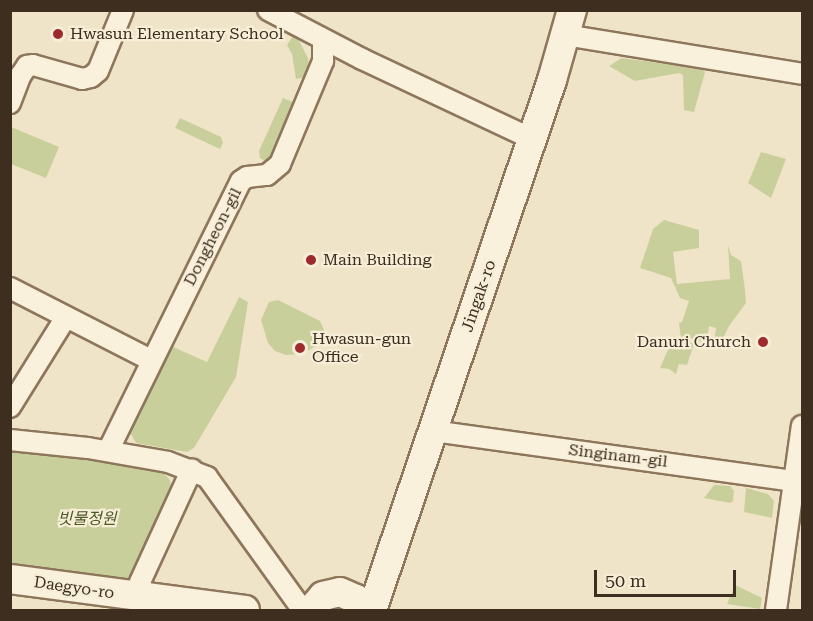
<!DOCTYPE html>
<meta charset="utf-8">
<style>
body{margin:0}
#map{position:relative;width:813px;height:621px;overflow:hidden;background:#f0e4c8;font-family:"Roboto Serif","Noto Sans KR",serif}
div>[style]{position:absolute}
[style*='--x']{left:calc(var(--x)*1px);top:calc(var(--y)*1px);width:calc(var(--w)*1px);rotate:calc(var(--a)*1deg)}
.green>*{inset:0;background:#c9cf9b}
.roads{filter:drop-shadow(2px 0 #8d765c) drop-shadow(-2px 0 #8d765c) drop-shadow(0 2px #8d765c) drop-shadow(0 -2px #8d765c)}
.street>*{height:20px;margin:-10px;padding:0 10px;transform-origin:10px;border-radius:10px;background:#faf1dc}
.secondary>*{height:28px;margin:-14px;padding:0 14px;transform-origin:14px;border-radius:14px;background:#faf1dc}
.dots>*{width:16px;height:16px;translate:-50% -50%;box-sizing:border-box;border:3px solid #f7eed8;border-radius:50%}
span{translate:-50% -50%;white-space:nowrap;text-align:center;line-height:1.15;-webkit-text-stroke:4.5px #f7eed8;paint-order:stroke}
.poi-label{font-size:16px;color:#3d2e20}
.left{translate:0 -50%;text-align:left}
.right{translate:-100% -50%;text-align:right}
.street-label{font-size:16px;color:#3d2e20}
.park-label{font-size:16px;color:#4d5a26;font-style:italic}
.frame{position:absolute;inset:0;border:12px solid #3d2e20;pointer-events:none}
.scale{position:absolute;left:594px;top:570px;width:142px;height:27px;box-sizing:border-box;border:3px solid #3d2e20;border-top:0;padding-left:8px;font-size:18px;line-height:21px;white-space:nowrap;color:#3d2e20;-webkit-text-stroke:4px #f7eed8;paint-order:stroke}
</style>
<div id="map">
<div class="green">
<i style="clip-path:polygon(295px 33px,308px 58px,309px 69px,307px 77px,296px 79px,292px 54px,287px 45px)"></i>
<i style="clip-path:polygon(622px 58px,703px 69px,705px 72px,694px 112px,684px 110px,683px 75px,679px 73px,635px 81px,609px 66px)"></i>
<i style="clip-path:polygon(283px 98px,293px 102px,295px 109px,276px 157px,267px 162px,260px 158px,259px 151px)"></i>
<i style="clip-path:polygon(180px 118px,221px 137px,223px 143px,220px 149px,175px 128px)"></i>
<i style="clip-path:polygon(11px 127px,59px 147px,46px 178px,11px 164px)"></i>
<i style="clip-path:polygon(761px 152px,786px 159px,771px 198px,748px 183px)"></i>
<i style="clip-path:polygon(664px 220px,699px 230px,699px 248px,673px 252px,677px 284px,730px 279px,728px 245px,731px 255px,741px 261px,745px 290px,746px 303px,729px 326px,718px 349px,713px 348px,716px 328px,709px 326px,706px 347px,703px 347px,702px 342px,691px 338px,682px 339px,694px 344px,687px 365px,679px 364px,676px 374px,669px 369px,660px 368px,674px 336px,681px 339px,679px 323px,682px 322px,689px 301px,680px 298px,671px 278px,640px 268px,653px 229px)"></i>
<i style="clip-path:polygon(239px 297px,248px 302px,236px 377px,194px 448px,187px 452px,136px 443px,129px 431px,171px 346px,207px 362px)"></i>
<i style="clip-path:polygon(278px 300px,320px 321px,325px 332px,323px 342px,302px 354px,286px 355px,275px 351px,268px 343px,261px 320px,269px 302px)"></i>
<i style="clip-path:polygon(10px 449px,161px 470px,170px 480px,172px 492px,127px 581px,11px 565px)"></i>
<i style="clip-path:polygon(714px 485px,730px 486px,734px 491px,733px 501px,730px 503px,704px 498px)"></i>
<i style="clip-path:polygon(746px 488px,768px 494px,774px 501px,772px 518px,744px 512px)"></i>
<i style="clip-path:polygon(735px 585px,762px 598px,760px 609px,727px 604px)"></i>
</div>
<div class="roads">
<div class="street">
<i style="--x:268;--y:10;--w:106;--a:27.5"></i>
<i style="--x:362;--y:59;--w:188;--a:25.2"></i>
<i style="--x:565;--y:35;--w:240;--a:9.3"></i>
<i style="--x:10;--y:103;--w:30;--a:-69"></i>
<i style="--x:21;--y:75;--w:11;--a:-56"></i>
<i style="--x:27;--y:66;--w:6;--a:-9"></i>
<i style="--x:33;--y:65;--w:51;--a:15.9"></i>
<i style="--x:82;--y:79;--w:9;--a:-13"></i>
<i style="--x:91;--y:77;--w:9;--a:-41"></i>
<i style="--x:98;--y:71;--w:66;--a:-67.7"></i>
<i style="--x:10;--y:288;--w:158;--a:27.1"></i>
<i style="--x:10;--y:407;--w:106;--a:-58.1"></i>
<i style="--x:433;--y:431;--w:373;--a:7.9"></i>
<i style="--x:10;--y:440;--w:78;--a:5.9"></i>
<i style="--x:88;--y:448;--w:81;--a:9.9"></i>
<i style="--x:168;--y:462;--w:42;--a:21"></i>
<i style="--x:207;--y:477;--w:161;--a:54.3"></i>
<i style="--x:108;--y:451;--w:301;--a:-63.8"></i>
<i style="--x:241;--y:181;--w:7;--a:-34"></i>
<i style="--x:247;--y:177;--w:20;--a:-6"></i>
<i style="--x:267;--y:175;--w:17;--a:-40"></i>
<i style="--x:280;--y:164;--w:112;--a:-67.3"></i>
<i style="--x:323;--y:61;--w:21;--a:-90"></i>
<i style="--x:141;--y:608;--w:11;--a:-80"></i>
<i style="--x:143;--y:597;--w:15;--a:-101"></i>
<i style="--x:140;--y:582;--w:124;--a:-65.3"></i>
<i style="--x:776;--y:610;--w:186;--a:-82"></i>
</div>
<div class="secondary">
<i style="--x:10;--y:579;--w:237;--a:7.5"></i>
<i style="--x:311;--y:610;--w:18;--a:-49"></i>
<i style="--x:323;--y:596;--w:17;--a:-13"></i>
<i style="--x:340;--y:592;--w:17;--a:24"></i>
<i style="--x:356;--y:599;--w:13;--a:58"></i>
<i style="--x:372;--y:610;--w:560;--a:-71.24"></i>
<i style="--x:552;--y:80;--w:73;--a:-74.1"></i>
</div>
</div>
<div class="dots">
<i style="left:58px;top:34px;background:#9e2a2b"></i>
<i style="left:311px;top:260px;background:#9e2a2b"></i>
<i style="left:763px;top:342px;background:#9e2a2b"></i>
<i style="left:300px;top:348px;background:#9e2a2b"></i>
</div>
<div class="poi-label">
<span class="left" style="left:70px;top:34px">Hwasun Elementary School</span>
<span class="left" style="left:323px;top:260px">Main Building</span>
<span class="left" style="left:312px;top:348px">Hwasun-gun<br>Office</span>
<span class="right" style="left:751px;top:342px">Danuri Church</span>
</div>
<div class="street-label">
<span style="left:213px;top:237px;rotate:-63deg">Dongheon-gil</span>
<span style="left:479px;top:296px;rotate:-71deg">Jingak-ro</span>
<span style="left:618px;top:456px;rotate:7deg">Singinam-gil</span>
<span style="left:74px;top:588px;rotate:8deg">Daegyo-ro</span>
</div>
<div class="park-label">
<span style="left:87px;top:519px">빗물정원</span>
</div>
<div class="frame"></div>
<div class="scale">50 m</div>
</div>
